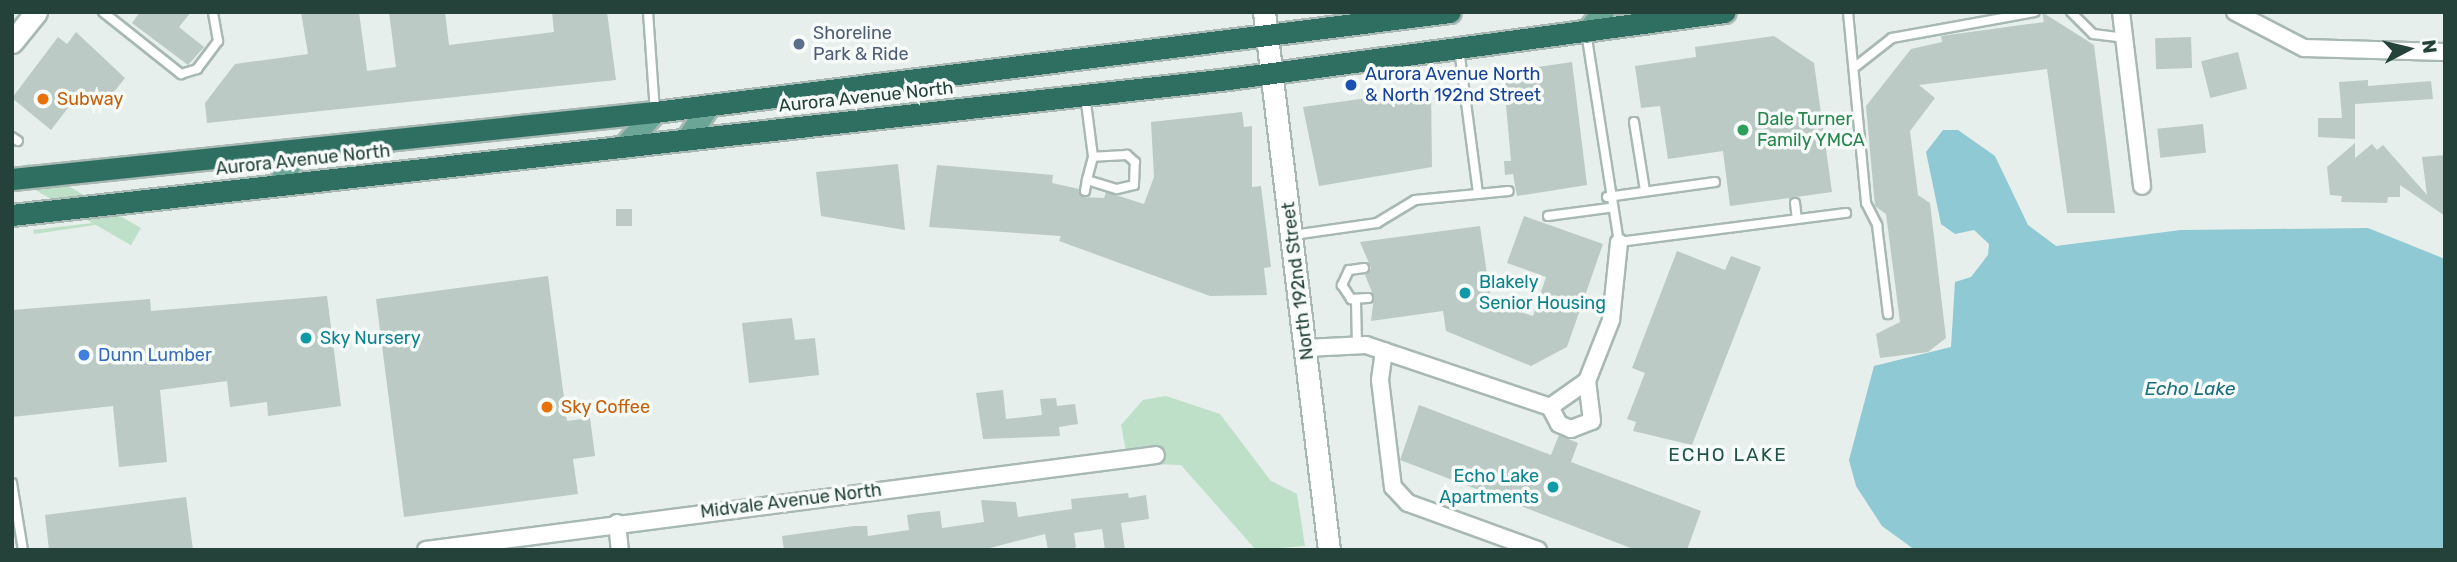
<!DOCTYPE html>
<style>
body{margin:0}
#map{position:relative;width:2457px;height:562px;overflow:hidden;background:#e6efeb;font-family:Rubik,sans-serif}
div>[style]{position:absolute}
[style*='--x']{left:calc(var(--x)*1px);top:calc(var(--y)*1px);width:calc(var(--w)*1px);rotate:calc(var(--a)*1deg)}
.green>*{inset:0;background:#bfe0c8;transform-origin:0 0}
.water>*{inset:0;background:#8ec9d4}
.building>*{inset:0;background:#bbcac4;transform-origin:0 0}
.roads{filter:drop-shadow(2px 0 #a8b8b2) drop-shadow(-2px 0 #a8b8b2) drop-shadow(0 2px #a8b8b2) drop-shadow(0 -2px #a8b8b2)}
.lane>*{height:8px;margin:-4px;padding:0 4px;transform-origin:4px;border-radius:4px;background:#fff}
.street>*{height:16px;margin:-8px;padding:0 8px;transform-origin:8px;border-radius:8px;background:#fff}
.secondary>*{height:21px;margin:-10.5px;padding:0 10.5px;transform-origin:10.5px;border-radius:10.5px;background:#fff}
.primary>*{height:21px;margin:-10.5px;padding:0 10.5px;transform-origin:10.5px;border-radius:10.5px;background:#6aa596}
.highway>*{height:21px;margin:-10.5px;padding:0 10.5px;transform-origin:10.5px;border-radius:10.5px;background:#2f6f62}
.dots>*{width:19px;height:19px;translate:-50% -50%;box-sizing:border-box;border:4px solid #f7fbf9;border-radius:50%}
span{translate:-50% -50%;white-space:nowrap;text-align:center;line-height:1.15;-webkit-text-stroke:7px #f7fbf9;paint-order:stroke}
.service-label{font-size:18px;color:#4e5e75}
.left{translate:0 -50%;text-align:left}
.transit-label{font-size:18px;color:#164399}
.street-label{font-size:18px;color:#24423a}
.food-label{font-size:18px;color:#c56008}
.leisure-label{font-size:18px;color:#27864d}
.culture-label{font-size:18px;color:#0d838f}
.right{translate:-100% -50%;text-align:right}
.shop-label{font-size:18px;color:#366cbe}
.water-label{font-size:19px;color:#1c6f80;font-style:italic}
.neighbourhood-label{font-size:19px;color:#1f5548;letter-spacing:2px}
.frame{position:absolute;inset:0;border:14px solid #24423a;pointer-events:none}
.north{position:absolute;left:2373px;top:14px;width:70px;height:70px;-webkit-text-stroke:5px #f7fbf9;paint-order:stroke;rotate:83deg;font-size:19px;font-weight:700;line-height:28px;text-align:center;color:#24423a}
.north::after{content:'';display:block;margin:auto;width:24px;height:32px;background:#24423a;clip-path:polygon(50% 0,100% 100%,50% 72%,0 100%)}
</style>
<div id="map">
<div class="green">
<i style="clip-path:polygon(129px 220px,34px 234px,33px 230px,101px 222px)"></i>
<i style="left:141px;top:228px;width:20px;height:130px;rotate:120deg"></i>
<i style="clip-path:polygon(1166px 396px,1220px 414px,1271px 481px,1297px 494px,1305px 546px,1256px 550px,1181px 465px,1155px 464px,1145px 448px,1126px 451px,1121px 425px,1143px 400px)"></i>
</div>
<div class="water">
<i style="clip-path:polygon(1943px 130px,1958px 130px,1995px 156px,2028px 225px,2056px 246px,2181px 230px,2368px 228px,2445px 259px,2445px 550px,1915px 550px,1882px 526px,1856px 486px,1849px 460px,1874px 366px,1951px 347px,1955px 282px,1971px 277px,1988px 255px,1989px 244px,1974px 230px,1955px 234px,1941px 224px,1926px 152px)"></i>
</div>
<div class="building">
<i style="clip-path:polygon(140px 12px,191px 12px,179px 27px,204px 47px,188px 65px,132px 23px)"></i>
<i style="clip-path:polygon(301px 12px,359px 12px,367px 71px,396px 67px,389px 12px,445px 12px,449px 45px,554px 32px,552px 12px,607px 12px,616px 80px,207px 123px,205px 103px,235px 64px,308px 54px)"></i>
<i style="clip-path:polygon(2042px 12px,2094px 45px,2115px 213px,2067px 213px,2047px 69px,1919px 85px,1935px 98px,1910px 131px,1918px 195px,1930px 203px,1946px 338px,1928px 352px,1880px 358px,1876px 334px,1900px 322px,1886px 214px,1875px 206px,1866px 106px,1911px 49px,1942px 42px,1941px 36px,2044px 22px)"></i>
<i style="clip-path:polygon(76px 32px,125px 78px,102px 107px,81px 91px,51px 130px,12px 98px,58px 37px,67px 44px)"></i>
<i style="clip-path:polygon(1774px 36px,1814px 63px,1832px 192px,1730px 206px,1723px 151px,1668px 159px,1660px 106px,1641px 108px,1635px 66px,1696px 57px,1695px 47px)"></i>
<i style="left:2191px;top:37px;width:31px;height:36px;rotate:88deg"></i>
<i style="left:2238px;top:52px;width:38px;height:38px;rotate:76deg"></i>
<i style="clip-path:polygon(1572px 62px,1587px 185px,1517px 196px,1513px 174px,1505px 175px,1504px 161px,1511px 161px,1503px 72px)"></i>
<i style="clip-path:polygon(2368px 80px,2368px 86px,2431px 81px,2433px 99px,2355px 104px,2355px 139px,2318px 137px,2318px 118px,2342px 118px,2339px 82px)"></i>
<i style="clip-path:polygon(1431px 89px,1432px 167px,1319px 186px,1303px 107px)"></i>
<i style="clip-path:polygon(1242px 112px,1244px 127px,1252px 126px,1252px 187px,1261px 186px,1271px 267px,1264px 268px,1267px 295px,1210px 296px,1059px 241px,1061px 236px,929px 227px,937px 165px,1053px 175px,1052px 183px,1079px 189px,1083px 197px,1104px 198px,1106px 192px,1144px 204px,1154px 177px,1151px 122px)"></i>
<i style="left:2203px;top:124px;width:29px;height:46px;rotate:84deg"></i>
<i style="clip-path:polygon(2355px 143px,2355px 158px,2372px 144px,2377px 150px,2383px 145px,2427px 195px,2422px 157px,2445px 155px,2445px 216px,2400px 185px,2400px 197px,2388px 197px,2387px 203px,2341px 202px,2342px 196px,2330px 195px,2327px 167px)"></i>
<i style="clip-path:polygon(898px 164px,905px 230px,821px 216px,816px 172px)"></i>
<i style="left:616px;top:209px;width:16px;height:17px"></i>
<i style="clip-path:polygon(1524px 216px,1603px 244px,1567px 347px,1531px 366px,1446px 331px,1443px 311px,1371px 321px,1374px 297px,1365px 275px,1371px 268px,1360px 242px,1480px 226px,1492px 308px,1494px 303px,1533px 316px,1546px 277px,1507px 263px)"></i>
<i style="clip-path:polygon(1677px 251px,1725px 270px,1731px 256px,1761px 267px,1692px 445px,1633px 431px,1636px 422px,1627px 419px,1645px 373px,1632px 368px)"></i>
<i style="clip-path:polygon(548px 276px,567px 421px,590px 418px,595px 456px,573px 459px,578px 494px,404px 517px,376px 299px)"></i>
<i style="clip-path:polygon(327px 296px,341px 406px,268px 416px,267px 402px,230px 407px,227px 381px,160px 390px,167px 462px,119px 467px,113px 406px,12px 417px,12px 310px,150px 299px,151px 311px)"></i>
<i style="clip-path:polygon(792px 318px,795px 340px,815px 338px,819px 375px,749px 383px,742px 323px)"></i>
<i style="clip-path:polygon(1003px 390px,1006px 419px,1042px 415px,1040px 399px,1056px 398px,1057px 406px,1075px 404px,1078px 424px,1059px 427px,1060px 436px,983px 439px,976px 393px)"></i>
<i style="clip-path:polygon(1419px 405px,1551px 455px,1559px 435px,1578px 443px,1571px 462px,1701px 511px,1687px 550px,1636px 550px,1400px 460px)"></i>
<i style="clip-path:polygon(1128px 493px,1129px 498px,1146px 495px,1149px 519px,1121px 523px,1125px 550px,1105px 550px,1102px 529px,1074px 533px,1076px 547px,1070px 550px,1048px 550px,1045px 534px,982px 550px,784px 550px,782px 536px,854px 526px,867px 526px,868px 536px,909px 530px,907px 515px,920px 513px,940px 511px,942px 528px,984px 522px,981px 500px,1016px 502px,1018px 517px,1072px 509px,1071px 499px)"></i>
<i style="clip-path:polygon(186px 497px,193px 550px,49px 550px,45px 515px)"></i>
</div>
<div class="roads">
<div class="lane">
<i style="--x:103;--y:12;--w:100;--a:38.5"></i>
<i style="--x:181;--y:74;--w:17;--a:-17"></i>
<i style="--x:197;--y:69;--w:35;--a:-53"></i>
<i style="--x:218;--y:41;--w:29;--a:-100"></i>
<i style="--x:648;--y:12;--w:100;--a:86"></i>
<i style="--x:1848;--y:12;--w:192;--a:84.6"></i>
<i style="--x:1866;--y:203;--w:25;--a:63"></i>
<i style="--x:1877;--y:225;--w:90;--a:83"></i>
<i style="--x:2071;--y:12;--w:31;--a:45"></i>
<i style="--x:2093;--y:34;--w:31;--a:7"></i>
<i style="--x:1586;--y:32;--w:213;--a:81.1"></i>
<i style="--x:1619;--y:242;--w:229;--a:-7.3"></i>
<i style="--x:1459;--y:49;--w:146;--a:82.5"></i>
<i style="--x:1855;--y:67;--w:47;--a:-38.1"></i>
<i style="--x:1892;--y:38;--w:145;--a:-10.3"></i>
<i style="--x:1085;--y:95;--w:63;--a:82.6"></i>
<i style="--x:1093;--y:157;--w:24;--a:105"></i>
<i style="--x:1087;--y:180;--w:31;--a:17"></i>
<i style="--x:1117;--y:189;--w:17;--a:-13"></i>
<i style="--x:1134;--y:185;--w:23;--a:-88"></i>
<i style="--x:1135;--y:162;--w:11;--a:-139"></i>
<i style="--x:1127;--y:155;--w:34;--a:177"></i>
<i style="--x:1634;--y:122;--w:70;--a:80.9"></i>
<i style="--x:12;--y:137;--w:7;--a:34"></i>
<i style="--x:1085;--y:191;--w:11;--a:-80"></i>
<i style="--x:1607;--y:197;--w:109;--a:-7.9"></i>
<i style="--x:1795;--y:203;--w:16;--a:83"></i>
<i style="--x:1548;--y:216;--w:62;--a:-7.5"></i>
<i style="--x:1293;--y:235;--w:85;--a:-8.1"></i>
<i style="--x:1377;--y:223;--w:44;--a:-31.2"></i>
<i style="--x:1415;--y:200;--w:94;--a:-5.5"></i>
<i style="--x:1364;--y:268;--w:15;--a:172"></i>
<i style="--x:1349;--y:270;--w:17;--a:115"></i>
<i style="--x:1342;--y:285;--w:17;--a:57"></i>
<i style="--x:1351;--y:299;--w:17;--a:-3"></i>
<i style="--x:1356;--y:301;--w:44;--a:88.7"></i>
<i style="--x:12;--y:483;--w:68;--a:80.7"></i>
</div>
<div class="street">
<i style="--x:2121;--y:12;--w:175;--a:83.1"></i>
<i style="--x:2235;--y:12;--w:78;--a:27.6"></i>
<i style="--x:2304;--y:48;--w:141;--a:1.6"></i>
<i style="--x:1306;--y:348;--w:60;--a:-2.9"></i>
<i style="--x:1366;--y:345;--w:194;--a:18.6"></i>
<i style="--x:1550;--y:407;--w:19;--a:62"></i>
<i style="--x:1559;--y:424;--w:13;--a:23"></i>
<i style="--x:1571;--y:429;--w:22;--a:-21"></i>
<i style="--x:1592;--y:421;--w:40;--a:-97.1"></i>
<i style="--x:1384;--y:351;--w:29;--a:98"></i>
<i style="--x:1380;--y:380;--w:108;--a:83.1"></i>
<i style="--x:1393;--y:487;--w:22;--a:47"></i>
<i style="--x:1408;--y:503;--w:138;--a:19.9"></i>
<i style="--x:1550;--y:407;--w:45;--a:-35.1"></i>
<i style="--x:1587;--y:381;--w:66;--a:-68.5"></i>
<i style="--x:1611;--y:320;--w:78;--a:-84.1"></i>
<i style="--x:617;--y:523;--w:27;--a:84"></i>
<i style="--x:426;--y:550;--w:736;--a:-7.41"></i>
</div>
<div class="secondary">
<i style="--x:1264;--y:12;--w:542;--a:83.11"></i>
<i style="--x:12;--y:42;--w:38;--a:-51"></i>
</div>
<div class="primary">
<i style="--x:1586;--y:32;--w:26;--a:-50"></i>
<i style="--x:686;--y:140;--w:42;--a:-56.7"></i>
<i style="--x:623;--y:147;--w:47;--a:-47.6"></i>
<i style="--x:278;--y:185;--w:40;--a:-60.3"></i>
</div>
<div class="highway">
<i style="--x:12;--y:179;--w:646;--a:-5.95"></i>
<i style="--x:655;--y:112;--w:801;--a:-7.17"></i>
<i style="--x:12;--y:215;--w:1224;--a:-6.38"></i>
<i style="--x:1228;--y:79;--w:501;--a:-7.69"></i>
</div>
</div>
<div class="dots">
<i style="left:799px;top:44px;background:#5c6f8a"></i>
<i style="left:1351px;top:85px;background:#1a4fb4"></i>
<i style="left:43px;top:99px;background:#e8710a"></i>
<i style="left:1743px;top:130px;background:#2e9e5b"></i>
<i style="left:1465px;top:293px;background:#0f9aa8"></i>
<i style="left:306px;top:338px;background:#0f9aa8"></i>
<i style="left:84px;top:355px;background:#3f7fe0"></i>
<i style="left:547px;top:407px;background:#e8710a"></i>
<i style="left:1553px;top:487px;background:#0f9aa8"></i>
</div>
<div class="service-label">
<span class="left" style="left:813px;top:44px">Shoreline<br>Park &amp; Ride</span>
</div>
<div class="transit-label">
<span class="left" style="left:1365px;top:85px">Aurora Avenue North<br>&amp; North 192nd Street</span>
</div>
<div class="street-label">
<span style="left:866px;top:97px;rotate:-6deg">Aurora Avenue North</span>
<span style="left:303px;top:160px;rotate:-6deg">Aurora Avenue North</span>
<span style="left:1298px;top:281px;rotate:-97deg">North 192nd Street</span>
<span style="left:791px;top:501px;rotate:-7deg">Midvale Avenue North</span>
</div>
<div class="food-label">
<span class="left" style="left:57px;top:99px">Subway</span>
<span class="left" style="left:561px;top:407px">Sky Coffee</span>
</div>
<div class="leisure-label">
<span class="left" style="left:1757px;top:130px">Dale Turner<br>Family YMCA</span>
</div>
<div class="culture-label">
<span class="left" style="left:1479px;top:293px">Blakely<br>Senior Housing</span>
<span class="left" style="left:320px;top:338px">Sky Nursery</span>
<span class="right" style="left:1539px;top:487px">Echo Lake<br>Apartments</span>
</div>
<div class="shop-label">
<span class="left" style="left:98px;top:355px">Dunn Lumber</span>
</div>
<div class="water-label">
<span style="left:2190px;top:389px">Echo Lake</span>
</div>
<div class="neighbourhood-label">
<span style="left:1728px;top:455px">ECHO LAKE</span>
</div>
<div class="frame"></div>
<div class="north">N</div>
</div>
